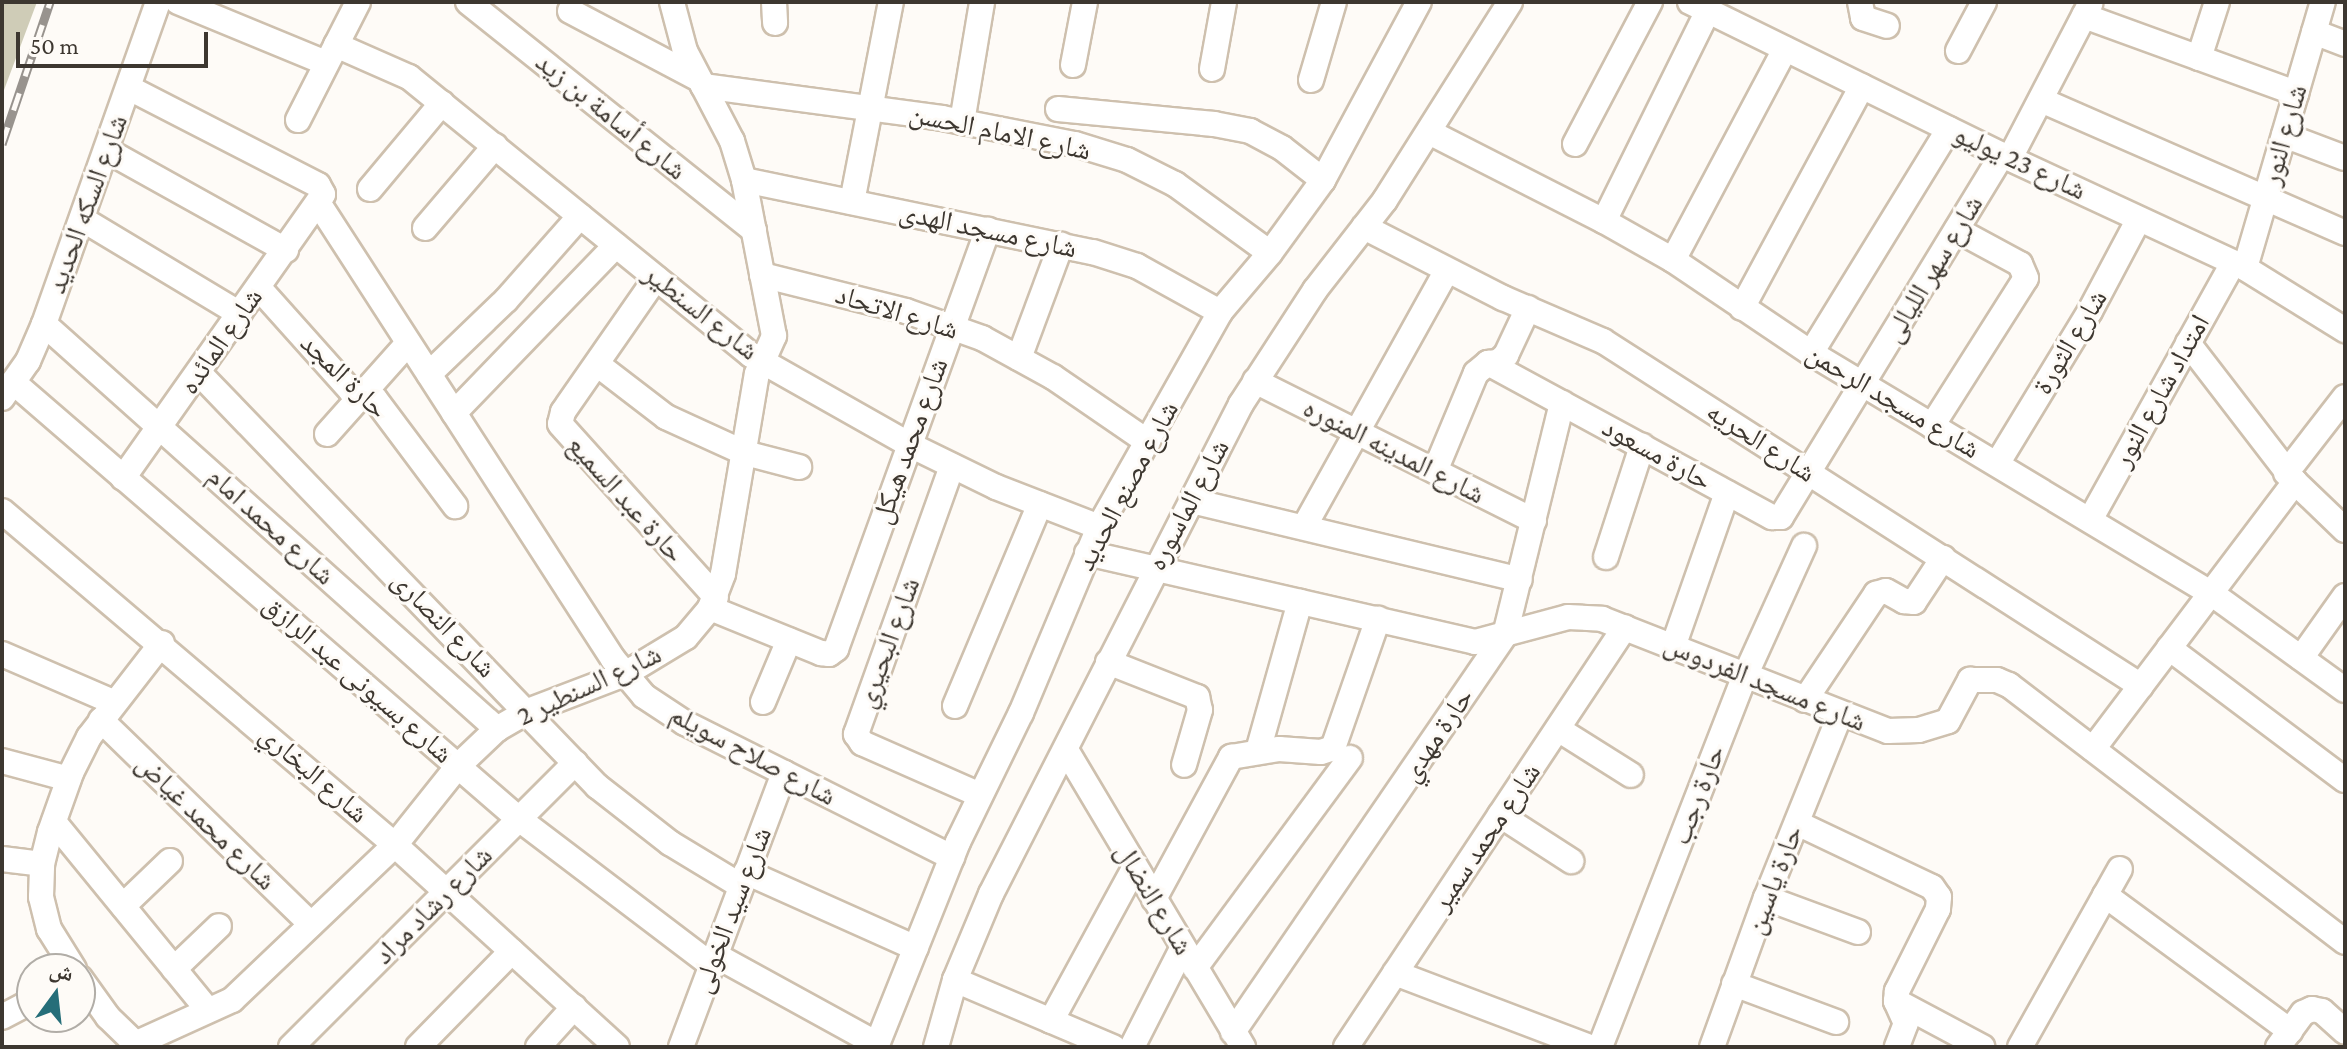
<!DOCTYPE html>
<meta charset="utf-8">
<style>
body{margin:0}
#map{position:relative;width:2347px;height:1049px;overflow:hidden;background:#fefbf7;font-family:"Crimson Pro","Noto Naskh Arabic",serif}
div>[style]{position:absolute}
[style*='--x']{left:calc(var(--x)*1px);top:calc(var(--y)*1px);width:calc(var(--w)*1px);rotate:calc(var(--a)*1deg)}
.building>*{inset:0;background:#cfccb7}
.roads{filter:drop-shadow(2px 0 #cec0ae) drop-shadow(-2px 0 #cec0ae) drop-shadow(0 2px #cec0ae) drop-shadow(0 -2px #cec0ae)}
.street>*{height:24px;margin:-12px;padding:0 12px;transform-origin:12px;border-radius:12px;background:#fff}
.rail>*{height:9px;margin-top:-4.5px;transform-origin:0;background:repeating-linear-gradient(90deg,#fefbf7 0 18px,#98938e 0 36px);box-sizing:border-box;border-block:2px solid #98938e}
span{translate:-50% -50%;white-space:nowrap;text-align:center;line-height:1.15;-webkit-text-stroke:6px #fefbf7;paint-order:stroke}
.street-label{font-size:28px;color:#3d3730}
.frame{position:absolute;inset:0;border:4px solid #3d3730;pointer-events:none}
.north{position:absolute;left:16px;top:953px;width:80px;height:80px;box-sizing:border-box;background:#fefbf7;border:2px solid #b1ada7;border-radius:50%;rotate:15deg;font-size:22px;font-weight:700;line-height:32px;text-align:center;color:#3d3730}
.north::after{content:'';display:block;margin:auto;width:28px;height:36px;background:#256e79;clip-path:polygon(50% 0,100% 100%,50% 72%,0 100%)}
.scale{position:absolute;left:16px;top:32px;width:192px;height:36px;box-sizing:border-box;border:4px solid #3d3730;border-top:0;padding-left:10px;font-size:24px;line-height:28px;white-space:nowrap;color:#3d3730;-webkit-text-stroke:6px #fefbf7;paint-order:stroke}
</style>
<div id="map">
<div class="building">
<i style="clip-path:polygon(2px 2px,37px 2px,4px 90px,2px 90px)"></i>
</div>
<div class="roads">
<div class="street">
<i style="--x:178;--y:2;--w:160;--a:22.4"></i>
<i style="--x:468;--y:2;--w:366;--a:38.6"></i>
<i style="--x:774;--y:2;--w:21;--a:87"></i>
<i style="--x:1690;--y:2;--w:347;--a:26.1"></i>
<i style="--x:2002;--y:155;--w:268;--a:24.9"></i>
<i style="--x:2245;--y:268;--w:118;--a:31.8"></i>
<i style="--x:1860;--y:2;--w:16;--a:79"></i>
<i style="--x:1863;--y:18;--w:25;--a:18"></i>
<i style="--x:570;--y:11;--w:146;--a:27.8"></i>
<i style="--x:2084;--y:16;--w:226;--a:20"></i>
<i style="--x:2314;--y:32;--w:33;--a:21"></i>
<i style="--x:336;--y:45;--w:80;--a:23.7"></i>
<i style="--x:409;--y:77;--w:441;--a:39.1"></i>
<i style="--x:751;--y:355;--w:180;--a:29.5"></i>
<i style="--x:908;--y:444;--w:98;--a:26"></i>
<i style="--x:996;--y:487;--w:110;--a:21.2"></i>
<i style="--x:1958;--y:51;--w:55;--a:-62"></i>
<i style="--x:2199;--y:58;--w:59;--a:-72.2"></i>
<i style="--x:1073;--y:65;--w:64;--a:-79.2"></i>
<i style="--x:1212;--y:69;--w:68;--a:-79.8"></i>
<i style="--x:1311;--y:80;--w:81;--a:-73.6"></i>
<i style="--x:703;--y:86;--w:241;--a:7.6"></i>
<i style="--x:942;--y:118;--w:136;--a:11.1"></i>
<i style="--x:1075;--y:144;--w:54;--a:17.1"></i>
<i style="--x:1127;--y:160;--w:54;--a:26.6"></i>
<i style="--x:1175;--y:184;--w:117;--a:36"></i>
<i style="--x:2041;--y:100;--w:332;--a:23.6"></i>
<i style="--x:1058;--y:109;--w:157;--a:5.5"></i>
<i style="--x:1214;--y:124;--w:37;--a:11"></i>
<i style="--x:1250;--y:131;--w:36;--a:28"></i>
<i style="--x:1282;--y:148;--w:52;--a:38"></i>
<i style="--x:298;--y:120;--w:132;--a:-63"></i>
<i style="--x:962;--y:122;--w:122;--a:-80.5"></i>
<i style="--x:1429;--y:132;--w:196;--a:27"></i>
<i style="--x:1604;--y:221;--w:79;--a:29.5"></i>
<i style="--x:1673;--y:260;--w:166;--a:34"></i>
<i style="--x:1811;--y:353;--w:466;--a:31"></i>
<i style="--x:2211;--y:593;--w:165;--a:35.9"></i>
<i style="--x:2284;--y:135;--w:65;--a:20.7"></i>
<i style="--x:1575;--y:144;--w:161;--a:-62.2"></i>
<i style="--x:106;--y:150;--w:206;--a:29.1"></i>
<i style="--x:2010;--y:158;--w:174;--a:-62.5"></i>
<i style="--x:744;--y:180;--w:356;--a:11.7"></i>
<i style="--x:1093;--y:252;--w:46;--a:17.7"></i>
<i style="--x:1137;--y:266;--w:95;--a:29"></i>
<i style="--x:370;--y:189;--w:112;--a:-50.1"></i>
<i style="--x:852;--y:202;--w:204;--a:-79"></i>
<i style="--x:319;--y:204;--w:542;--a:57.13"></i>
<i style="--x:613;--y:659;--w:48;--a:50"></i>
<i style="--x:644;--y:696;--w:49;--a:33.4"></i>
<i style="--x:685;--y:723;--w:299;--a:26.7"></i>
<i style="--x:82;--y:219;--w:184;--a:31"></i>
<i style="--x:1604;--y:221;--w:234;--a:-63.7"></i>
<i style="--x:1364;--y:227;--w:156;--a:27.1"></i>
<i style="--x:1503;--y:298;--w:109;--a:23.3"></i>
<i style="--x:1603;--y:341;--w:639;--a:32.67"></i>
<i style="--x:425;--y:228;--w:108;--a:-49.5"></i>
<i style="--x:1673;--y:260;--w:239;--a:-62"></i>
<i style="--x:2245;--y:268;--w:277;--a:-73.7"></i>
<i style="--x:762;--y:275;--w:148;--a:14"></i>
<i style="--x:906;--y:311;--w:81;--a:19.6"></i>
<i style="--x:982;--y:338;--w:81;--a:28.8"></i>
<i style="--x:1053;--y:377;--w:115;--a:34.4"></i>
<i style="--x:656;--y:278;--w:163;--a:124.8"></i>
<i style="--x:563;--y:412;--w:12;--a:104"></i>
<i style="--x:560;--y:424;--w:233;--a:48"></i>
<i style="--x:259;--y:288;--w:138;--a:48.2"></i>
<i style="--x:351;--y:391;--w:25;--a:18"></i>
<i style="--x:375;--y:399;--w:134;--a:53.2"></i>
<i style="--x:1742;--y:308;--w:252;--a:-61.6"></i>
<i style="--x:44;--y:324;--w:608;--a:41.8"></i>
<i style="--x:2188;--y:343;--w:175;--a:52.4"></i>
<i style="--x:2295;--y:482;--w:69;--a:43.8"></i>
<i style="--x:1811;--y:353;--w:263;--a:-58.4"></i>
<i style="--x:1019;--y:358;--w:121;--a:-69.6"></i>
<i style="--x:1488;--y:363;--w:323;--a:28.5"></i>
<i style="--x:1772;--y:517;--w:9;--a:0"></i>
<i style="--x:1781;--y:517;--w:424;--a:-58.6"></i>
<i style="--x:597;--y:364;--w:87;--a:37.5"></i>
<i style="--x:666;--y:417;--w:87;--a:24.5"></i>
<i style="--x:745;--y:453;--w:56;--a:14.5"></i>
<i style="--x:199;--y:373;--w:574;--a:46.06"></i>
<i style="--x:597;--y:786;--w:93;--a:38"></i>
<i style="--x:670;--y:843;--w:83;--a:31.2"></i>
<i style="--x:429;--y:374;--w:107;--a:-43.9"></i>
<i style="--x:506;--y:300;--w:112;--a:-48.6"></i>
<i style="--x:1255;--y:381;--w:312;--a:26.6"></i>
<i style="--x:13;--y:382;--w:669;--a:40.82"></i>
<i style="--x:519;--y:819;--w:241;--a:37.2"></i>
<i style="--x:2;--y:398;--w:45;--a:-54.9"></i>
<i style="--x:28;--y:361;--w:40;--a:-66.6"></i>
<i style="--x:44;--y:324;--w:342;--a:-70.5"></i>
<i style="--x:454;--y:413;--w:233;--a:-46"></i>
<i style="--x:1932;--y:426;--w:175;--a:-57.6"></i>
<i style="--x:2026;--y:278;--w:15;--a:-113"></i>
<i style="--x:2020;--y:264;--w:72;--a:-151.6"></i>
<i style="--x:327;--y:434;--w:122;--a:-48.3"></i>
<i style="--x:1997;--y:464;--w:179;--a:-58.7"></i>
<i style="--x:2090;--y:311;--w:104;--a:-62"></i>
<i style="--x:952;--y:466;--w:285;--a:109.7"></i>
<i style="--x:856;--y:734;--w:11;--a:56"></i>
<i style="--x:862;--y:743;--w:129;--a:23.8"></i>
<i style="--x:1435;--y:471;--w:106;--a:-67.3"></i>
<i style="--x:1476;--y:373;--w:16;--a:-40"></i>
<i style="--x:1488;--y:363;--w:10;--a:-6"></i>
<i style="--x:1498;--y:362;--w:11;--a:-41"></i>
<i style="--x:1506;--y:355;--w:52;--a:-64.9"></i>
<i style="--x:2286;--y:473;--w:96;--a:-52.2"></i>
<i style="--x:123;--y:478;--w:347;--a:-54.8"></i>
<i style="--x:323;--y:194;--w:10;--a:-119"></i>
<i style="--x:318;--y:185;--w:212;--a:-152.8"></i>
<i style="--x:1192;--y:501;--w:337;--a:13.5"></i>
<i style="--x:2;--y:511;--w:516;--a:40.36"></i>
<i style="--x:395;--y:845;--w:300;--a:42.3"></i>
<i style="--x:2090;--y:520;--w:294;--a:-60.9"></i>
<i style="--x:1304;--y:527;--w:294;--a:-60.9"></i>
<i style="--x:1087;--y:553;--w:398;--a:12.9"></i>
<i style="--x:1475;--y:642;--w:96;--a:-15"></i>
<i style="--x:1568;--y:617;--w:34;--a:3"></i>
<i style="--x:1602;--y:619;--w:307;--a:21.4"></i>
<i style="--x:1888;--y:731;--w:31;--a:-2"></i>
<i style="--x:1919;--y:730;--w:30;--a:-17"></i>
<i style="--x:1948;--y:721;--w:47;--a:-61.8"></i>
<i style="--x:1970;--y:680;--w:27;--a:0"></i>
<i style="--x:1997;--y:680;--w:13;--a:23"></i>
<i style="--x:2009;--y:685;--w:423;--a:37.4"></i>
<i style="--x:1606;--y:557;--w:117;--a:-72"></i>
<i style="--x:710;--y:608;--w:120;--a:22.1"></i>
<i style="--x:821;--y:653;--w:8;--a:7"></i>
<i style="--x:829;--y:654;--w:9;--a:-36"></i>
<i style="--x:836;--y:649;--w:446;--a:-70.1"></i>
<i style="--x:1673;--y:647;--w:163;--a:-70.7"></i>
<i style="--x:2169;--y:648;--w:220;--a:36.9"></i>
<i style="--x:2;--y:654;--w:121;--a:23.4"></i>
<i style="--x:2301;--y:658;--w:76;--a:-54.6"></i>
<i style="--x:1108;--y:662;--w:96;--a:21.5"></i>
<i style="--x:1197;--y:697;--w:13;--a:77"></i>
<i style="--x:1200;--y:710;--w:57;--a:106.2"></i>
<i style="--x:1805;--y:700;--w:128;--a:-56.2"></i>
<i style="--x:1876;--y:594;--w:10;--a:-17"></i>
<i style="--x:1886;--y:591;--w:21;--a:29"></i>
<i style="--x:1904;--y:601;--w:10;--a:6"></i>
<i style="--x:1914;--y:602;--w:53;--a:-56.6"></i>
<i style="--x:763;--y:702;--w:67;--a:-67.2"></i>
<i style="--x:955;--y:706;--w:219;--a:-67.2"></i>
<i style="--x:101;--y:720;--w:293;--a:44.2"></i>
<i style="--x:1558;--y:729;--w:86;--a:32.2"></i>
<i style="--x:2093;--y:749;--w:335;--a:-52.9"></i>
<i style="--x:1066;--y:750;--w:346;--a:59.2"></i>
<i style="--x:1258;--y:751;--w:155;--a:-74.3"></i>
<i style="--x:2;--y:761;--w:69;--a:15"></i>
<i style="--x:1500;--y:815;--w:85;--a:32.9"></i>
<i style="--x:54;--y:822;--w:242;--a:50.7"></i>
<i style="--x:1797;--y:823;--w:149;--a:25.4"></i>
<i style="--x:1932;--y:887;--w:12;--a:55"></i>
<i style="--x:1939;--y:897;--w:12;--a:95"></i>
<i style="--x:1938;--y:909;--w:92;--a:116.6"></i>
<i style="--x:1897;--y:991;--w:10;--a:96"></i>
<i style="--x:1896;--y:1001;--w:24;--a:66"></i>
<i style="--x:1906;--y:1023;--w:26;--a:111"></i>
<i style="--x:2;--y:859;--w:40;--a:7.1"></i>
<i style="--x:746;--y:872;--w:186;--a:24.1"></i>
<i style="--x:2105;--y:895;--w:230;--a:36.3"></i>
<i style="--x:1766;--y:898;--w:98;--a:20.3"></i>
<i style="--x:1154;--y:899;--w:162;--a:-61.5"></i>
<i style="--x:1231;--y:757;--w:49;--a:-9.5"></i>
<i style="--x:1279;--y:749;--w:42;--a:4.1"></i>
<i style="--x:1321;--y:752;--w:13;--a:-18"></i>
<i style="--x:1333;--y:748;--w:137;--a:-70.8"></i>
<i style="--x:123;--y:906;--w:65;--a:-43.8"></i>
<i style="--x:715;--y:955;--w:185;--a:28.8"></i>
<i style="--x:1195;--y:968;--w:261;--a:-53.6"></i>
<i style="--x:74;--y:969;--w:47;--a:-122"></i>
<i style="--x:49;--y:929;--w:33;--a:-104"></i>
<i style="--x:41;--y:897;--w:33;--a:-88"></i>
<i style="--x:42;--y:864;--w:33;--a:-76"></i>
<i style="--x:50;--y:832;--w:63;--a:-70.4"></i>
<i style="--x:71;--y:773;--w:40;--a:-63.4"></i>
<i style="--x:89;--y:737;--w:119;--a:-52.2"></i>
<i style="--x:174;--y:969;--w:62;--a:-43.7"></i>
<i style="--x:1395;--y:973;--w:209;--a:20.8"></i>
<i style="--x:80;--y:978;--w:48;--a:54.3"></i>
<i style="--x:108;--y:1017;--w:43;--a:44.1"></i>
<i style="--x:955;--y:980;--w:172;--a:23"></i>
<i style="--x:1734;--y:984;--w:109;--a:20.4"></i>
<i style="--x:1896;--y:1001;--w:98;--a:28.1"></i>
<i style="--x:2;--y:1017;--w:34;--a:-28"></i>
<i style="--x:1051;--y:1021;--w:175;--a:-61.4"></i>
<i style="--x:1233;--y:1032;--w:481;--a:-55.6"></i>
<i style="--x:1505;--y:635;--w:239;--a:-76.2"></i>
<i style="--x:135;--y:1044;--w:107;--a:-24.4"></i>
<i style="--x:232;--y:1000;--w:225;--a:-43.6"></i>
<i style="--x:395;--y:845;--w:101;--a:-51.4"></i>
<i style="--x:458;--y:766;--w:54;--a:-43.5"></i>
<i style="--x:497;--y:729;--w:36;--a:-30"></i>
<i style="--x:528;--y:711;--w:104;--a:-20.9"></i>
<i style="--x:625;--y:674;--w:71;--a:-31.2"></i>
<i style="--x:686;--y:637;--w:38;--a:-50"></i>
<i style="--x:710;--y:608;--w:36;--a:-69"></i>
<i style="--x:723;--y:574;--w:203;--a:-80.4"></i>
<i style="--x:757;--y:374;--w:42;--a:-65.9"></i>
<i style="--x:774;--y:336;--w:159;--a:-100.9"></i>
<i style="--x:744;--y:180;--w:41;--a:-107.1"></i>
<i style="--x:732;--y:141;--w:102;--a:-117.6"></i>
<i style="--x:685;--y:51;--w:51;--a:-104.9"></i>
<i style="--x:291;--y:1047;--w:402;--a:-45"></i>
<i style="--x:418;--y:1047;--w:134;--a:-45.6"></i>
<i style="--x:538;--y:1047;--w:54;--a:-48"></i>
<i style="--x:681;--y:1047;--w:293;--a:-69.4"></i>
<i style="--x:876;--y:1047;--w:221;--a:-68.2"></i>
<i style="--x:958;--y:842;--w:144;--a:-64"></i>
<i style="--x:1021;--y:713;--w:202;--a:-67.2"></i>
<i style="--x:1099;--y:527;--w:247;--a:-60.6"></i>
<i style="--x:1220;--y:312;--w:77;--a:-49.7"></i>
<i style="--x:1270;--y:253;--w:90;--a:-54"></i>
<i style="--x:1323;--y:180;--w:202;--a:-61.7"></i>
<i style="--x:936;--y:1047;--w:70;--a:-74.2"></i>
<i style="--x:955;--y:980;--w:93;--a:-67.3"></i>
<i style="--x:991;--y:894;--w:550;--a:-62.97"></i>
<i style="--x:1241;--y:404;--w:136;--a:-57"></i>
<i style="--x:1315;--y:290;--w:114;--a:-52.1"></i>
<i style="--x:1385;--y:200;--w:234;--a:-57.7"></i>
<i style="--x:1132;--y:1047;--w:112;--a:-63"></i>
<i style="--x:1346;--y:1047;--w:504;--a:-56.4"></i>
<i style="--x:1600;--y:1047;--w:398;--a:-68.7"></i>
<i style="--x:1745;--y:676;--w:143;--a:-65.6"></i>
<i style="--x:1712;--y:1047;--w:158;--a:-70.1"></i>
<i style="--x:1766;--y:898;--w:197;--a:-68"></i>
<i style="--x:2020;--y:1047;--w:204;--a:-60.7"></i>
<i style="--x:2278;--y:1047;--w:42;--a:-53.7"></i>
<i style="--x:2303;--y:1013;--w:10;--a:-24"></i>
<i style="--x:2312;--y:1009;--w:10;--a:11"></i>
<i style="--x:2322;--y:1011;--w:31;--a:42"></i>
</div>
</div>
<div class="rail">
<i style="--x:2;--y:144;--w:150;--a:-71.3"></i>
</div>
<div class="street-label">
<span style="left:611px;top:116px;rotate:39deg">شارع أسامة بن زيد</span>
<span style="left:1000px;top:132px;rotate:12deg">شارع الامام الحسن</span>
<span style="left:2284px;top:135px;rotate:-74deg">شارع النور</span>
<span style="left:2020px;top:162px;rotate:25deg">شارع 23 يوليو</span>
<span style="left:87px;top:204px;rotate:-70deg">شارع السكه الحديد</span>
<span style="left:988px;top:230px;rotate:12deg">شارع مسجد الهدى</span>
<span style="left:1933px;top:269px;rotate:-59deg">شارع سهر الليالى</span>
<span style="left:701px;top:312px;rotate:38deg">شارع السنطير</span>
<span style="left:897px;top:312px;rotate:17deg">شارع الاتحاد</span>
<span style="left:221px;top:341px;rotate:-55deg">شارع المائده</span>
<span style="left:2070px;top:342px;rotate:-59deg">شارع الثورة</span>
<span style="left:344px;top:376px;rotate:44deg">حارة المجد</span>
<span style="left:2161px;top:391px;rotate:-61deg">امتداد شارع النور</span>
<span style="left:1893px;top:401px;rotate:31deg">شارع مسجد الرحمن</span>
<span style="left:910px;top:441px;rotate:-70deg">شارع محمد هيكل</span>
<span style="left:1761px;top:442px;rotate:33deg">شارع الحريه</span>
<span style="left:1394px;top:451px;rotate:27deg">شارع المدينه المنوره</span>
<span style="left:1657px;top:454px;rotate:29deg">حارة مسعود</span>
<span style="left:1127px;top:486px;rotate:-62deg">شارع مصنع الحديد</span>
<span style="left:626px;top:499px;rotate:48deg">حارة عبد السميع</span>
<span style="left:1188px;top:505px;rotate:-62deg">شارع الماسوره</span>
<span style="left:271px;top:526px;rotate:42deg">شارع محمد امام</span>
<span style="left:444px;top:624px;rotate:46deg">شارع النصارى</span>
<span style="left:888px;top:643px;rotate:-70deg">شارع البحيري</span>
<span style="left:358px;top:679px;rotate:41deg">شارع بسيونى عبد الرازق</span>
<span style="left:1765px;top:683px;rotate:22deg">شارع مسجد الفردوس</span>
<span style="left:589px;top:685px;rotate:-25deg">شارع السنطير 2</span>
<span style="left:1437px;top:735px;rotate:-56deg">حارة مهدي</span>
<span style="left:753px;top:755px;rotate:28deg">شارع صلاح سويلم</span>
<span style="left:314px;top:774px;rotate:41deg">شارع البخاري</span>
<span style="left:1698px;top:795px;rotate:-69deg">حارة رجب</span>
<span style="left:206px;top:822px;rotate:44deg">شارع محمد غياض</span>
<span style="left:1486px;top:837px;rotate:-56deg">شارع محمد سمير</span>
<span style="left:1774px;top:880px;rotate:-69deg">حارة ياسين</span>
<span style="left:1154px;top:899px;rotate:59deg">شارع النضال</span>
<span style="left:433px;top:905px;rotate:-45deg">شارع رشاد مراد</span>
<span style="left:732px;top:910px;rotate:-69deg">شارع سيد الخولى</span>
</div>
<div class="frame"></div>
<div class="north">ش</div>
<div class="scale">50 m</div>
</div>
